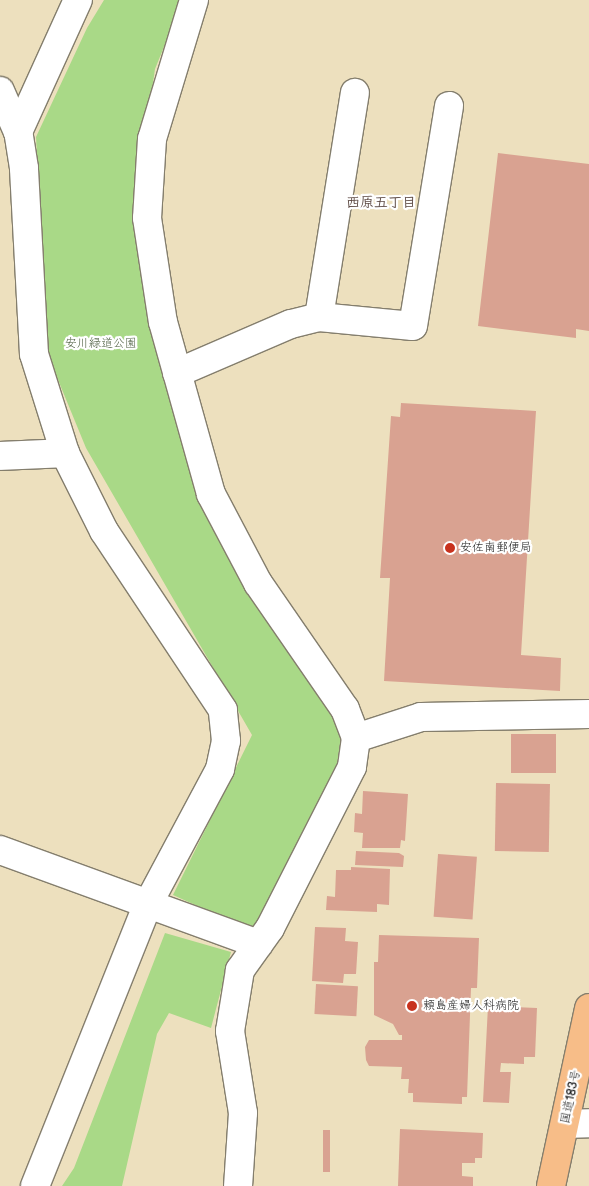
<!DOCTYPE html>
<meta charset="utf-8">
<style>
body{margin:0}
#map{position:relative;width:589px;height:1186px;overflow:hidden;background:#ede0be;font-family:"Balsamiq Sans","Klee One",sans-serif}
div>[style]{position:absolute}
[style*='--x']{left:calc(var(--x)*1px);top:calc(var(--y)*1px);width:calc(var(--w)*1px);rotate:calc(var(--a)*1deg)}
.green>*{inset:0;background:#a9d987}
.building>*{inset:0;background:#d9a291;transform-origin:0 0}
.roads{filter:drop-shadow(1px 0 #847e6d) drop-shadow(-1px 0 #847e6d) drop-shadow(0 1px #847e6d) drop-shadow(0 -1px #847e6d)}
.minor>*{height:28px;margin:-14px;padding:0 14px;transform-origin:14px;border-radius:14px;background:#fff}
.highway>*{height:28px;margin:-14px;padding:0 14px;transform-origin:14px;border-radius:14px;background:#f7bd88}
.dots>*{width:14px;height:14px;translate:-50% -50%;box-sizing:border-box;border:2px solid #fff;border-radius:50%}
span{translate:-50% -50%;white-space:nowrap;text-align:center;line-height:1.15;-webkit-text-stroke:4.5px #fff;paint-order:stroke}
.park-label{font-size:12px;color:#4d5e41}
.poi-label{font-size:12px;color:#1c1c1c}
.left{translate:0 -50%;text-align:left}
.street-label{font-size:12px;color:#1c1c1c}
.neighbourhood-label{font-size:14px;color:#5e4b45;font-weight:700}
</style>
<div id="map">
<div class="green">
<i style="clip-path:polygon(104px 0,183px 0,155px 69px,135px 210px,182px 438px,343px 727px,335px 776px,253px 931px,173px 895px,252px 735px,86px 448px,47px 353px,36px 137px,87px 28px)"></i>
<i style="clip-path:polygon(165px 933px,231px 952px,211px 1028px,169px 1013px,157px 1034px,122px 1186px,62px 1186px,74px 1168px)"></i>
</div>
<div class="building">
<i style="clip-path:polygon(498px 153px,589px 164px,589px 331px,576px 329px,576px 338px,478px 326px)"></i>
<i style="clip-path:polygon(401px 403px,536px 411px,521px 655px,561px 658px,560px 691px,384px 681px,390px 578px,380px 578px,391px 416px,400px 417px)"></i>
<i style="left:511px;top:734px;width:45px;height:39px"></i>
<i style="left:496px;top:783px;width:54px;height:68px;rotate:1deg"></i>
<i style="clip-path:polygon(363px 791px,408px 794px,405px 841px,401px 840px,400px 848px,362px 848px,363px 833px,354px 832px,355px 813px,362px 814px)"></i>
<i style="clip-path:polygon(356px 851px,399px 853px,404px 856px,403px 867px,355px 865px)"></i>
<i style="left:438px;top:854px;width:39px;height:63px;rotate:4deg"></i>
<i style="clip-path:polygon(351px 867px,390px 869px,389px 905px,377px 904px,377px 912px,326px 910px,327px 896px,335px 897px,336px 870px,351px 870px)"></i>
<i style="clip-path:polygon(315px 927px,346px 928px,345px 941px,358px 942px,356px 974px,344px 974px,343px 983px,312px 981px)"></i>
<i style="clip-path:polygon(379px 935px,479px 938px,477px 988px,471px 988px,467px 1097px,462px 1097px,462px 1104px,413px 1102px,413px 1093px,408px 1093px,409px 1079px,401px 1079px,402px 1067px,369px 1066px,366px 1060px,365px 1047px,369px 1040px,402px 1040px,402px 1035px,399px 1035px,393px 1024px,374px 1015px,374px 962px,378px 962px)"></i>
<i style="left:316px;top:984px;width:42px;height:30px;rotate:3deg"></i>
<i style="clip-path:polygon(488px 1006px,537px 1008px,535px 1057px,524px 1057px,524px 1064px,501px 1063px,500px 1072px,511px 1072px,509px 1103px,483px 1102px)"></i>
<i style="clip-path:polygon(400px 1129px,483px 1133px,482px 1158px,475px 1158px,475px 1163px,462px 1163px,462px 1176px,473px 1177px,473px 1186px,398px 1186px)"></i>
<i style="left:323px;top:1130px;width:7px;height:42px"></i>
</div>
<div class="roads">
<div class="minor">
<i style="--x:194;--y:0;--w:145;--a:106.8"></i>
<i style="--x:152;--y:139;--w:79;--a:93.6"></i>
<i style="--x:147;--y:218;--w:105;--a:81.3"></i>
<i style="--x:163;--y:322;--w:179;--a:74.4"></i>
<i style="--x:211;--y:494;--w:101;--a:62.2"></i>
<i style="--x:258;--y:583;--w:153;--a:55.4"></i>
<i style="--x:345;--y:709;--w:31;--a:69"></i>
<i style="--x:356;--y:738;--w:29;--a:98"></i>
<i style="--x:352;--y:767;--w:181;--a:117"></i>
<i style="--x:270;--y:928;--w:52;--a:125.5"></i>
<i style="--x:240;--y:970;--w:62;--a:99.3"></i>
<i style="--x:230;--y:1031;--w:83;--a:81"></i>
<i style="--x:243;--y:1113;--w:73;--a:93.9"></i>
<i style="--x:0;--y:91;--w:45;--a:66.3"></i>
<i style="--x:319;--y:317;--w:94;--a:5.5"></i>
<i style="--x:413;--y:326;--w:223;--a:-80.7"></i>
<i style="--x:177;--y:373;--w:124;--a:-23.3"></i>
<i style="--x:291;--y:324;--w:29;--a:-14"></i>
<i style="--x:319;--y:317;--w:227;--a:-80.9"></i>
<i style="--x:0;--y:456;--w:65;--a:-2.6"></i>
<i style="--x:356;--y:738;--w:68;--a:-17.9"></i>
<i style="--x:421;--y:717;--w:168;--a:-1"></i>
<i style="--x:0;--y:850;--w:275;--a:20"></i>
<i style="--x:565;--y:1124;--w:24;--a:-2"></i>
<i style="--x:35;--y:1186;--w:304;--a:-68.2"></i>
<i style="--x:148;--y:904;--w:153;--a:-61.9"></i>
<i style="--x:220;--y:769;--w:29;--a:-78"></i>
<i style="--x:226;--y:741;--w:31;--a:-96"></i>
<i style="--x:223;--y:710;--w:215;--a:-123.6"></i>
<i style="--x:104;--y:531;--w:87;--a:-116.6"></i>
<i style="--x:65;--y:453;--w:104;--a:-107.4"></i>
<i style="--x:34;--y:354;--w:186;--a:-93.1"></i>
<i style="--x:24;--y:168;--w:36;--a:-99"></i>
<i style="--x:18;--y:132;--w:145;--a:-65.6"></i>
</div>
<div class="highway">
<i style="--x:551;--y:1186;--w:182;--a:-77.9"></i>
</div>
</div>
<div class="dots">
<i style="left:450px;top:548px;background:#c8321e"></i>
<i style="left:412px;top:1006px;background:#c8321e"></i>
</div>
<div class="park-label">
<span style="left:101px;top:344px">安川緑道公園</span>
</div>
<div class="poi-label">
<span class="left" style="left:460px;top:548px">安佐南郵便局</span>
<span class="left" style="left:423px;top:1006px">頼島産婦人科病院</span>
</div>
<div class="street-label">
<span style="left:571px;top:1097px;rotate:-78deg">国道183号</span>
</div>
<div class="neighbourhood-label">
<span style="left:381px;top:203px">西原五丁目</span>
</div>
</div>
